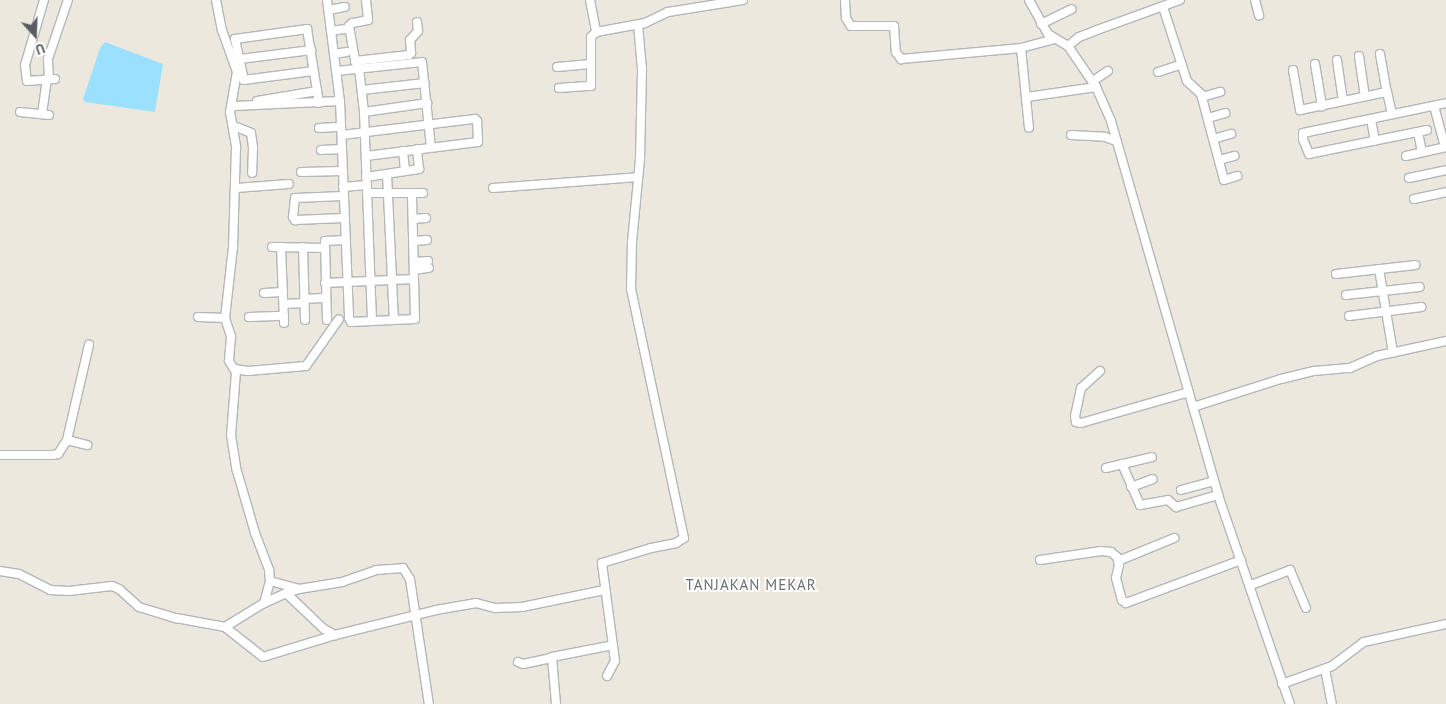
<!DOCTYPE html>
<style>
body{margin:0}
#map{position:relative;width:1446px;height:704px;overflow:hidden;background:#ede8de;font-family:"PT Sans",sans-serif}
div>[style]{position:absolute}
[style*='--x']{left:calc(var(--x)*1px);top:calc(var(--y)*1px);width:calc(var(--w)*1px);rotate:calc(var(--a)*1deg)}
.water>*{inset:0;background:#9ce0ff}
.roads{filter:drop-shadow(1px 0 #b2b7bb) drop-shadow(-1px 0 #b2b7bb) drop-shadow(0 1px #b2b7bb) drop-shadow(0 -1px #b2b7bb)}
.minor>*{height:8px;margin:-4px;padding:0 4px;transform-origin:4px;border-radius:4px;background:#fff}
span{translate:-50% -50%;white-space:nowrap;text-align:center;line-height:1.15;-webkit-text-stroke:4px #fff;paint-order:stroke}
.quarter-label{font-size:15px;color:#696f73;letter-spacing:1px}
.north{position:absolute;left:10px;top:10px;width:50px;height:50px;-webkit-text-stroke:4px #fff;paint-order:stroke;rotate:160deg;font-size:14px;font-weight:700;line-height:20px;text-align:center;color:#585d61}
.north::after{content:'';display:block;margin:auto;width:18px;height:22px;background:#585d61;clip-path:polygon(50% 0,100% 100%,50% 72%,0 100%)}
</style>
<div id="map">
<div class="water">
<i style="clip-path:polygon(105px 42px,163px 64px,155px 112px,85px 102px,83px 99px,100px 48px)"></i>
</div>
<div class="roads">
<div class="minor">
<i style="--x:44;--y:0;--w:68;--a:106.3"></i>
<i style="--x:25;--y:65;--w:16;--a:83"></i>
<i style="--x:27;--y:81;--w:28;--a:-4"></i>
<i style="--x:216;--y:0;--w:31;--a:79"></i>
<i style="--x:222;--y:30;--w:45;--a:70.3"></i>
<i style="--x:237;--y:72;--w:41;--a:99.9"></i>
<i style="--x:230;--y:112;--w:36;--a:80"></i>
<i style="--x:236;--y:147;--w:100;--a:91.7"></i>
<i style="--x:233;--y:247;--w:71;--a:96.4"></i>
<i style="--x:225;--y:318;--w:20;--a:72"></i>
<i style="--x:231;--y:337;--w:24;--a:95"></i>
<i style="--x:229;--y:361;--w:13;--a:58"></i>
<i style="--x:236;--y:372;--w:63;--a:94.5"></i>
<i style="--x:231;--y:435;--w:36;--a:81"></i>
<i style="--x:237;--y:471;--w:65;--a:73.8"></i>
<i style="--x:255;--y:533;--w:40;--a:69"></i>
<i style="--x:269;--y:570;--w:11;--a:85"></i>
<i style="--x:270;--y:581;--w:23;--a:105"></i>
<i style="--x:264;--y:603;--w:24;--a:-24"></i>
<i style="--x:286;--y:593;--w:52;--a:43.5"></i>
<i style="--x:324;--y:629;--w:13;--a:29"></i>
<i style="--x:327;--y:0;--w:102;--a:82.7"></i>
<i style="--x:340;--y:101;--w:217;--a:87.6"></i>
<i style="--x:349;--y:318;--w:4;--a:63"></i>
<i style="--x:351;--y:322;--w:64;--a:-2.7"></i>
<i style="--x:415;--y:319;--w:126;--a:-91.4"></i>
<i style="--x:366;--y:0;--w:20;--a:84"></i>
<i style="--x:368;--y:20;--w:16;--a:169"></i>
<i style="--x:352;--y:23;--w:4;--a:135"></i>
<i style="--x:349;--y:26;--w:36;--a:80"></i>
<i style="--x:355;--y:61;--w:54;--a:-6.3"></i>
<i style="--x:409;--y:55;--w:3;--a:-45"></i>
<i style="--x:411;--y:53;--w:13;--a:-94"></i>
<i style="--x:410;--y:40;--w:12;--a:-48"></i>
<i style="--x:418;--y:31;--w:9;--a:-96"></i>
<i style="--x:590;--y:0;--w:33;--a:79"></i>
<i style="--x:596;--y:32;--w:50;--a:-10.4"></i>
<i style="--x:645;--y:23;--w:25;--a:-26"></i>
<i style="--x:668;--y:12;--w:76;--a:-9.1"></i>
<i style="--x:845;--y:0;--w:18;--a:87"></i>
<i style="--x:846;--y:18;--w:9;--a:58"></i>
<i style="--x:851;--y:26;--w:43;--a:0"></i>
<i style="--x:894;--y:26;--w:26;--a:86"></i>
<i style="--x:896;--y:52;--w:9;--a:54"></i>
<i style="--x:901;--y:59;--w:121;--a:-5.2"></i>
<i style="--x:1021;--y:48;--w:34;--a:-15"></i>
<i style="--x:1029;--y:0;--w:39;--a:61"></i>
<i style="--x:1048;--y:34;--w:23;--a:31"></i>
<i style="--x:1068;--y:46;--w:50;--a:55.7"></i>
<i style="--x:1096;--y:87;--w:37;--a:66"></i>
<i style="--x:1111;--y:121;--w:389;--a:74"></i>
<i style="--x:1218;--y:495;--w:221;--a:71"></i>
<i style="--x:1255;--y:0;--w:16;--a:75"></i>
<i style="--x:1163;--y:7;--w:78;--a:72"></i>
<i style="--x:1187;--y:81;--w:19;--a:43"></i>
<i style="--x:1201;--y:94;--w:89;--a:75"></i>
<i style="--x:1224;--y:180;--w:14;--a:-17"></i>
<i style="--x:329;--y:10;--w:16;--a:-11"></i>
<i style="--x:1041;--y:24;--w:34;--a:-26"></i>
<i style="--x:331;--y:31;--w:15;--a:-8"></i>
<i style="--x:1068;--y:46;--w:14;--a:-39"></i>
<i style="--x:1079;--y:37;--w:19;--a:-21"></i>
<i style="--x:1097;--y:30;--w:88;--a:-19.9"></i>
<i style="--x:1021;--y:48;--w:80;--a:84.3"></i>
<i style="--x:334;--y:54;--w:13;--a:-9"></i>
<i style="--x:1380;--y:54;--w:39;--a:80"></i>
<i style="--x:1359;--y:56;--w:41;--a:81.7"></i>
<i style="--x:240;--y:59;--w:72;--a:-7.2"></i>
<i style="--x:1337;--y:60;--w:41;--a:81.7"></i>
<i style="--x:1315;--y:64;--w:43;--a:80.5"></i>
<i style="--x:557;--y:67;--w:34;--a:-5"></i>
<i style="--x:359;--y:68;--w:44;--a:83.5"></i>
<i style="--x:364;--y:112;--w:209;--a:87.8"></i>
<i style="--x:1293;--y:70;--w:41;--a:80.1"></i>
<i style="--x:1300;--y:110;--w:89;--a:-11.7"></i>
<i style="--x:1387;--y:92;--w:23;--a:77"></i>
<i style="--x:313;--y:71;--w:70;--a:172.6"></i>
<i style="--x:244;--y:80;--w:42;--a:-102.4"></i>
<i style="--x:235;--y:39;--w:73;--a:-7.9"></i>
<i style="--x:307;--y:29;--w:75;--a:80.8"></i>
<i style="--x:337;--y:71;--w:85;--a:-6"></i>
<i style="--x:422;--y:62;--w:85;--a:84"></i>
<i style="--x:1158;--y:72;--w:25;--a:-18"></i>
<i style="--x:49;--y:79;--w:20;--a:-93"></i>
<i style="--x:48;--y:59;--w:62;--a:-71.3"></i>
<i style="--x:1093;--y:81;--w:18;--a:-34"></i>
<i style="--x:559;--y:88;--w:32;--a:-4"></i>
<i style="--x:591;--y:86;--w:49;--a:-90"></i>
<i style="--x:591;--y:37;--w:7;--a:-45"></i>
<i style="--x:362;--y:90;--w:63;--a:-6.3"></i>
<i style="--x:1027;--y:97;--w:70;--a:-8.2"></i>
<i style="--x:1202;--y:97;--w:19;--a:-16"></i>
<i style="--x:257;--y:101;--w:61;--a:-9.5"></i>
<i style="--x:235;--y:106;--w:105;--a:-2.7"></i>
<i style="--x:1434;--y:106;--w:42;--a:75"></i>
<i style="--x:20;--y:112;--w:29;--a:6"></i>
<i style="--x:364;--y:112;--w:64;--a:-8.1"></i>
<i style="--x:42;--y:114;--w:35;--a:-82"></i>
<i style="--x:1208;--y:118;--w:18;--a:-16"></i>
<i style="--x:1371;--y:119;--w:22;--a:80"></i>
<i style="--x:234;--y:126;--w:18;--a:22"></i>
<i style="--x:251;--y:133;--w:15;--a:82"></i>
<i style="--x:253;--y:148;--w:25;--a:92"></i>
<i style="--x:319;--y:128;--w:22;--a:-3"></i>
<i style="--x:1427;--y:130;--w:120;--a:168.5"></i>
<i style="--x:1309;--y:154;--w:16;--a:-112"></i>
<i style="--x:1303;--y:139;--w:6;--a:-90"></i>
<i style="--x:1303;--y:133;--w:146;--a:-11.8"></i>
<i style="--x:1418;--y:132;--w:20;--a:79"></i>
<i style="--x:342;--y:135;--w:134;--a:-6.9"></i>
<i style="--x:475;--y:119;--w:3;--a:45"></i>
<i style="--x:477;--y:121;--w:21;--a:87"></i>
<i style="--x:478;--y:142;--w:113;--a:172.9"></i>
<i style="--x:1071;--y:135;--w:34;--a:3"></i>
<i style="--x:1105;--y:137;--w:12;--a:20"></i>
<i style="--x:1213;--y:139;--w:19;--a:-16"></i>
<i style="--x:321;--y:150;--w:21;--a:-3"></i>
<i style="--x:403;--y:151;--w:20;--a:84"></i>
<i style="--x:1406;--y:156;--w:41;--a:-12.7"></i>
<i style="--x:1219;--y:160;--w:16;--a:-15"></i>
<i style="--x:301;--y:172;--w:41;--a:-1.4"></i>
<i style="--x:387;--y:174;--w:146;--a:87.3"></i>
<i style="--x:366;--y:177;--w:54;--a:-8.6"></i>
<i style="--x:419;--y:169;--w:20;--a:-96"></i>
<i style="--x:1409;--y:178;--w:38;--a:-12"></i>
<i style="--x:343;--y:187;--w:24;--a:-5"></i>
<i style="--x:236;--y:188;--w:53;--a:-4.3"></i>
<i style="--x:493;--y:188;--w:145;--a:-4.3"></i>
<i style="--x:367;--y:193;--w:56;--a:0"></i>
<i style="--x:343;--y:196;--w:48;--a:177.6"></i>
<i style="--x:295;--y:198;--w:19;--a:96"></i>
<i style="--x:293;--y:217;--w:4;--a:56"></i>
<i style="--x:295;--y:220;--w:49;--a:-2.3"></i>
<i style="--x:1414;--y:199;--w:33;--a:-12"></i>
<i style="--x:413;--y:219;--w:13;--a:-4"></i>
<i style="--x:413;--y:241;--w:14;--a:-4"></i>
<i style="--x:272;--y:247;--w:53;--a:1.1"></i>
<i style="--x:281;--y:247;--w:76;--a:87.7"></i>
<i style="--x:303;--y:247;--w:73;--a:88.4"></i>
<i style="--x:414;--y:262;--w:14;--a:-4"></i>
<i style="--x:1379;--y:269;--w:85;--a:80.5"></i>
<i style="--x:414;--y:270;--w:15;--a:-8"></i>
<i style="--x:1336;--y:274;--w:80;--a:-6.5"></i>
<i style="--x:325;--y:283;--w:89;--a:-2.6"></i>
<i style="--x:264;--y:293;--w:19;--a:-3"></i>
<i style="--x:1346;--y:295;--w:74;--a:-6.2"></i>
<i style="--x:304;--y:299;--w:22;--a:-3"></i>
<i style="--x:284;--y:304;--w:20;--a:-3"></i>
<i style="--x:1349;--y:316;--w:73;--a:-7.1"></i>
<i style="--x:198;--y:317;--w:27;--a:2"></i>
<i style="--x:249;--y:317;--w:35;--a:-2"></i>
<i style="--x:327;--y:320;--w:79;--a:-91.5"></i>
<i style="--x:325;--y:241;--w:20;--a:-3"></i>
<i style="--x:235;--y:369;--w:13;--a:9"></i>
<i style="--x:248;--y:371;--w:58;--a:-4.9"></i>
<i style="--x:306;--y:366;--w:57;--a:-54.9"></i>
<i style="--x:1100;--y:371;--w:25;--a:138"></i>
<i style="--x:1081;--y:388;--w:29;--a:102"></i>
<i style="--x:1075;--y:416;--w:6;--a:81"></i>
<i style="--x:1076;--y:422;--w:5;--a:11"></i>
<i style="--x:1081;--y:423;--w:112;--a:-16"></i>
<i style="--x:1193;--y:407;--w:92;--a:-17.7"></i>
<i style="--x:1281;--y:379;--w:34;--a:-14"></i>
<i style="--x:1314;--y:371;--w:36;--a:-5"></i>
<i style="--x:1350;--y:368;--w:30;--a:-24"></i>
<i style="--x:1377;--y:356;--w:71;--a:-12.3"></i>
<i style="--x:67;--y:440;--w:98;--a:-77"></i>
<i style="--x:0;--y:455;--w:53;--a:0"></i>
<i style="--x:53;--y:455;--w:5;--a:-11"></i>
<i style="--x:58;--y:454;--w:17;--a:-57"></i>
<i style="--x:67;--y:440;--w:21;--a:14"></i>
<i style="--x:1122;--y:464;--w:45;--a:66.3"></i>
<i style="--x:1140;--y:505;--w:28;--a:-10"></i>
<i style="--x:1168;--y:500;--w:11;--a:41"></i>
<i style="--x:1176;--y:507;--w:44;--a:-15.9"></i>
<i style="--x:1106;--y:468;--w:47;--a:-13.4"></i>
<i style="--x:1131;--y:487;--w:23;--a:-20"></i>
<i style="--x:1181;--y:490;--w:34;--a:-15"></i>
<i style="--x:1040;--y:560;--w:62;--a:-8.4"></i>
<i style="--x:1101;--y:551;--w:10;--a:6"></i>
<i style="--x:1111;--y:552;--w:8;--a:40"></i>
<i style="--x:1117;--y:557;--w:8;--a:76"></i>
<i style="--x:1119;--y:565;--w:13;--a:103"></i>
<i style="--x:1116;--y:578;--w:23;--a:75"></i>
<i style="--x:1122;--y:600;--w:5;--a:37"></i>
<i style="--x:1126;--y:603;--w:123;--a:-20.5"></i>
<i style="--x:1118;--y:561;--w:61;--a:-22.3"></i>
<i style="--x:0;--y:571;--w:19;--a:9"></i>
<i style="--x:19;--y:574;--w:35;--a:27"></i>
<i style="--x:50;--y:590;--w:19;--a:3"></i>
<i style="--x:69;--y:591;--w:43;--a:-6.6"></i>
<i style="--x:112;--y:586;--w:8;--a:23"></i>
<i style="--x:119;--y:589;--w:27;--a:42"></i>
<i style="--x:139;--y:607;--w:39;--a:17"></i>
<i style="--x:176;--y:618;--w:50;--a:10.4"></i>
<i style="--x:225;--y:627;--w:48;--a:38.3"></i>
<i style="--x:263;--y:657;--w:75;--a:-17"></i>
<i style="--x:335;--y:635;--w:104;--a:-13.9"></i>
<i style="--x:436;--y:610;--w:41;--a:-9.9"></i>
<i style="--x:476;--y:603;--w:20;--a:15"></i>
<i style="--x:495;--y:608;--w:27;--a:-2"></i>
<i style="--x:522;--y:607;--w:84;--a:-11.7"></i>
<i style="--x:270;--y:581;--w:28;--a:15"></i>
<i style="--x:1251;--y:585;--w:42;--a:-21"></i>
<i style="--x:1290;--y:570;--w:41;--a:67.2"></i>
<i style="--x:286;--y:593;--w:14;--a:-17"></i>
<i style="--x:299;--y:589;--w:44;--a:-9.2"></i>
<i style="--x:342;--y:582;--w:36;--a:-19"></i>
<i style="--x:376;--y:570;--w:27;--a:-4"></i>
<i style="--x:403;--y:568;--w:13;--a:58"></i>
<i style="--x:410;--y:579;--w:126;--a:81.4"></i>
<i style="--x:225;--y:627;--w:46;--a:-31.6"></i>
<i style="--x:518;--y:662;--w:5;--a:22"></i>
<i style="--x:523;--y:664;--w:29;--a:-12"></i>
<i style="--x:1325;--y:669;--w:36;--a:79"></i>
<i style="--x:607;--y:676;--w:17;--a:-62"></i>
<i style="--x:615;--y:661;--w:99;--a:-97.6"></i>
<i style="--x:602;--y:563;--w:51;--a:-17"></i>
<i style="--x:651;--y:548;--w:25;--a:-11"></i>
<i style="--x:676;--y:543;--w:9;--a:-32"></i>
<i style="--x:684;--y:538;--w:255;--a:-102"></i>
<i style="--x:631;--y:289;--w:47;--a:-88.8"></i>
<i style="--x:632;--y:242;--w:83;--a:-84.5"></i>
<i style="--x:640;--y:159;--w:90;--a:-88.7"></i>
<i style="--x:642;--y:69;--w:44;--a:-95.2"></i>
<i style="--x:1282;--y:684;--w:53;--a:-19.8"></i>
<i style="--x:1332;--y:666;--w:40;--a:-37"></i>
<i style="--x:1364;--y:642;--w:84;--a:-12.4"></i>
<i style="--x:556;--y:704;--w:47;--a:-94.9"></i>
<i style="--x:552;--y:657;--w:62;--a:-11.1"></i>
</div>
</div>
<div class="quarter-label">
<span style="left:751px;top:585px">TANJAKAN MEKAR</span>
</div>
<div class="north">U</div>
</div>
